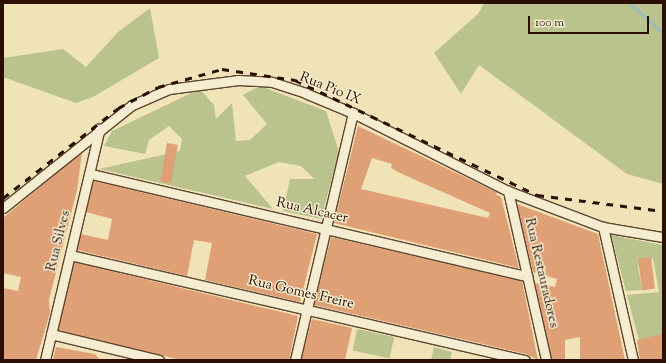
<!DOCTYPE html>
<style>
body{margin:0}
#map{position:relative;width:666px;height:363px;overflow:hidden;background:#f0e3b8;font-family:"Sorts Mill Goudy",serif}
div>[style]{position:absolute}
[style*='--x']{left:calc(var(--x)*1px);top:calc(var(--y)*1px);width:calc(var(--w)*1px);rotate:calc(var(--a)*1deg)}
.green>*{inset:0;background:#bac38e;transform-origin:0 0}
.stream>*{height:2.5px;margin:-1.25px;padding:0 1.25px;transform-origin:1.25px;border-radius:1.25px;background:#9ebcb9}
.building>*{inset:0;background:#dfa076;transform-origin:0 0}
.roads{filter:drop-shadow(1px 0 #5c4430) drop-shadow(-1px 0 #5c4430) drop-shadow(0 1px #5c4430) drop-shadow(0 -1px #5c4430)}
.minor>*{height:9px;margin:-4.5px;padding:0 4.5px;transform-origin:4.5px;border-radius:4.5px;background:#f5edd1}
.rail>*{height:2.5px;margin-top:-1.25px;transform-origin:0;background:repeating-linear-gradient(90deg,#2b0f02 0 7px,transparent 0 14px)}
span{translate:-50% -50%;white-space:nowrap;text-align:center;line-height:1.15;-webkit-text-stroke:3px #f5edd1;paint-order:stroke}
.street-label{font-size:14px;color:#2b0f02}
.frame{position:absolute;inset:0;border:4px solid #2b0f02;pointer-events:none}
.scale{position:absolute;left:528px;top:16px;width:121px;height:18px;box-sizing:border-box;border:2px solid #2b0f02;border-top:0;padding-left:5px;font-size:12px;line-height:14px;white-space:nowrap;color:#2b0f02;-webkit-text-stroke:3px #f5edd1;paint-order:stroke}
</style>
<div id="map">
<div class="green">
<i style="clip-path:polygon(484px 3px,663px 3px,663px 184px,627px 174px,479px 65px,461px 94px,434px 53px,478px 14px)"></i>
<i style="clip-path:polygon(150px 8px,159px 58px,93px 97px,76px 103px,3px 77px,3px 58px,63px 49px,86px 67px,118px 32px)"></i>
<i style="clip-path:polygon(260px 86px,326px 111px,339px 152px,321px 219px,283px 211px,290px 179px,314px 179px,301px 166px,279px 162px,245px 176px,273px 209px,99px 169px,180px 151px,182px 139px,169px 126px,149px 140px,145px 154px,104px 146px,112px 131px,200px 89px,214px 105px,216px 119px,232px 103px,236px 141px,250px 140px,267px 124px,243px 95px)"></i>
<i style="clip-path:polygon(611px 235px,663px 245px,663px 337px,639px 341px,627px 295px,659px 292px,653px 258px,638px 266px,642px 290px,626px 291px)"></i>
<i style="left:357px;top:329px;width:38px;height:22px;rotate:12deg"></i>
<i style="clip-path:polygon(434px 347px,452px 352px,450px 360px,431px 360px)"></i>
</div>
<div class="stream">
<i style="--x:630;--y:3;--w:45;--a:42.3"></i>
</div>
<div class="building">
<i style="clip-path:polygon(evenodd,358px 126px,498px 193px,495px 194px,501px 197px,519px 268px,334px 223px,358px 126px,372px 158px,392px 164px,391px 168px,402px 174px,490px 213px,488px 218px,361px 189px,372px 158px)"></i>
<i style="left:167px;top:143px;width:11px;height:39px;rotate:10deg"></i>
<i style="clip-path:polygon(82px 152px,77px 190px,49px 300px,50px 313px,36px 360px,3px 360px,3px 288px,18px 291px,21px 277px,3px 273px,3px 218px)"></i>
<i style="clip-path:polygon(94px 181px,317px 234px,300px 302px,205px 280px,212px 243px,194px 240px,187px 276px,77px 250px,81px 234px,108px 240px,112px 219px,86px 212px)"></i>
<i style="clip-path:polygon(517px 204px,598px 234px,625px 360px,580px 360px,580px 337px,565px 340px,565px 360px,552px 360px,535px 283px,555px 287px,557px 279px,533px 272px)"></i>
<i style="clip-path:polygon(331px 237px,522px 281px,538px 360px,526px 354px,314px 305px)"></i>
<i style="left:651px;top:257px;width:32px;height:13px;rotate:83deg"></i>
<i style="clip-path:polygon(74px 262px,298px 316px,289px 360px,181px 360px,58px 330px)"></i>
<i style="clip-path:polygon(312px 319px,352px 328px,345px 360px,301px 360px)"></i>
<i style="clip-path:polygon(663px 334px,663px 360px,640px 360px,637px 340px)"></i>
<i style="clip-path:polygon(56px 347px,95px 354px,100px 360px,53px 360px)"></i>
</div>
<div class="roads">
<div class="minor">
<i style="--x:91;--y:174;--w:448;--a:13.2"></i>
<i style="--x:508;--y:191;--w:173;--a:77.3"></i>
<i style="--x:3;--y:208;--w:165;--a:-38.6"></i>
<i style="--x:132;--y:105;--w:40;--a:-23.4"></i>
<i style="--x:169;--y:89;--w:70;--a:-7.4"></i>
<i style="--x:238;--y:80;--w:34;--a:3"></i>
<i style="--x:272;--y:82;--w:35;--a:18"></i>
<i style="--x:305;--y:93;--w:52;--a:22.6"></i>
<i style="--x:353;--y:113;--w:174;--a:26.7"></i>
<i style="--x:508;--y:191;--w:102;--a:20.8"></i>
<i style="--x:603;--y:227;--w:61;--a:9.5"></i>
<i style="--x:603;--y:227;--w:136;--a:77.3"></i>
<i style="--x:70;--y:255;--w:467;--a:13"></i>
<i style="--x:51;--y:334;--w:111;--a:13.5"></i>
<i style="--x:45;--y:360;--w:238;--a:-76.7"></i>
<i style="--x:295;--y:360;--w:254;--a:-76.8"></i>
</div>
</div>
<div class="rail">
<i style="--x:3;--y:198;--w:146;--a:-38"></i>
<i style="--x:118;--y:108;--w:45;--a:-27.7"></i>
<i style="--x:158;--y:87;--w:66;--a:-15.7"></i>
<i style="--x:222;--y:69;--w:74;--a:8.6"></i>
<i style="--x:295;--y:80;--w:268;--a:25.4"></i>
<i style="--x:537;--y:195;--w:127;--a:7.2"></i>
</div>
<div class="street-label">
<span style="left:330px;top:89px;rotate:22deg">Rua Pio IX</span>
<span style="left:312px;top:211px;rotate:13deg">Rua Alcacer</span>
<span style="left:59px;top:241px;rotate:-76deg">Rua Silves</span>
<span style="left:541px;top:273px;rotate:77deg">Rua Restauradores</span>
<span style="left:301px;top:293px;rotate:13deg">Rua Gomes Freire</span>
</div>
<div class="frame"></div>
<div class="scale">100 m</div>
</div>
